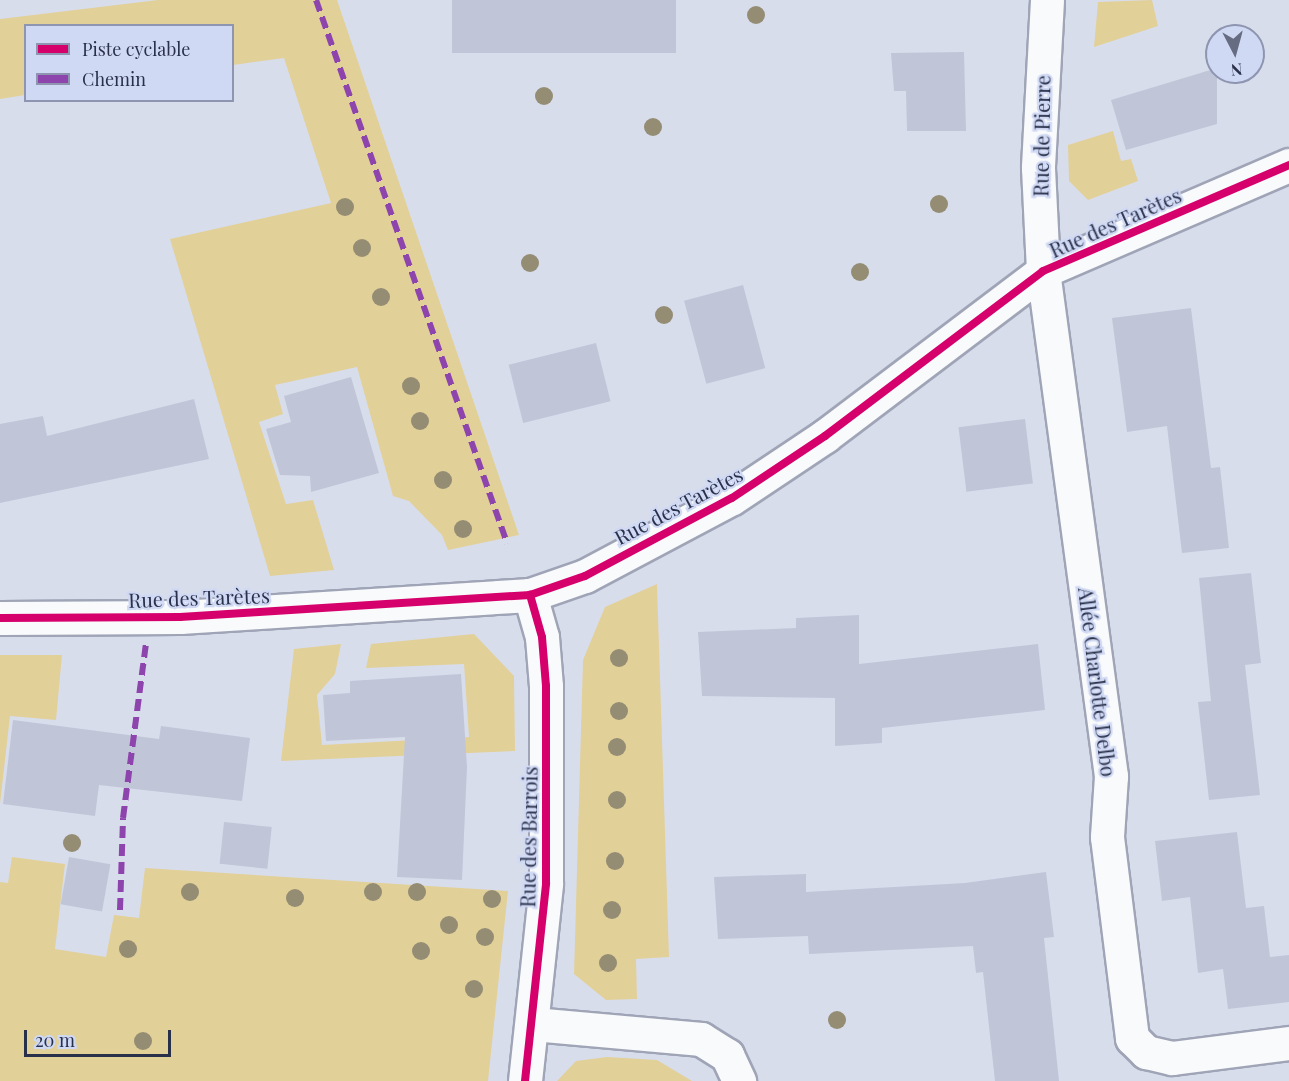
<!DOCTYPE html>
<meta charset="utf-8">
<style>
body{margin:0}
#map{position:relative;width:1289px;height:1081px;overflow:hidden;background:#d8ddec;font-family:"Playfair Display",serif}
div>[style]{position:absolute}
[style*='--x']{left:calc(var(--x)*1px);top:calc(var(--y)*1px);width:calc(var(--w)*1px);rotate:calc(var(--a)*1deg)}
.green>*{inset:0;background:#e2d099}
.building>*{inset:0;background:#c0c5d8;transform-origin:0 0}
.roads{filter:drop-shadow(2px 0 #9fa4b6) drop-shadow(-2px 0 #9fa4b6) drop-shadow(0 2px #9fa4b6) drop-shadow(0 -2px #9fa4b6)}
.street>*{height:33px;margin:-16.5px;padding:0 16.5px;transform-origin:16.5px;border-radius:16.5px;background:#f9fafc}
.quiet>*{height:6px;margin-top:-3px;transform-origin:0;background:repeating-linear-gradient(90deg,#8e44ad 0 12px,transparent 0 18px)}
.cycleway>*{height:8px;margin:-4px;padding:0 4px;transform-origin:4px;border-radius:4px;background:#d6006c}
.trees>*{width:18px;height:18px;margin:-9px;border-radius:50%;background:#948d74}
span{translate:-50% -50%;white-space:nowrap;text-align:center;line-height:1.15;-webkit-text-stroke:4.5px #d0d9f4;paint-order:stroke}
.street-label{font-size:20px;color:#29304a}
.legend{position:absolute;left:24px;top:24px;width:210px;height:78px;box-sizing:border-box;background:#d0d9f4;border:2px solid #8d95b0;margin:0;padding:8px 10px;list-style:none;font-size:18px;color:#29304a}
.legend li{display:flex;align-items:center;gap:12px;height:30px}
.legend b{width:30px;border:2px solid #8d95b0}
.north{position:absolute;left:1205px;top:24px;width:60px;height:60px;box-sizing:border-box;background:#d0d9f4;border:2px solid #8d95b0;border-radius:50%;rotate:174deg;font-size:16px;font-weight:700;line-height:24px;text-align:center;color:#29304a}
.north::after{content:'';display:block;margin:auto;width:21px;height:27px;background:#666d83;clip-path:polygon(50% 0,100% 100%,50% 72%,0 100%)}
.scale{position:absolute;left:24px;top:1030px;width:147px;height:27px;box-sizing:border-box;border:3px solid #29304a;border-top:0;padding-left:8px;font-size:18px;line-height:21px;white-space:nowrap;color:#29304a;-webkit-text-stroke:4px #d0d9f4;paint-order:stroke}
</style>
<div id="map">
<div class="green">
<i style="clip-path:polygon(158px 0,337px 0,519px 535px,448px 550px,442px 535px,409px 501px,393px 496px,357px 367px,275px 385px,283px 414px,259px 422px,286px 504px,313px 500px,334px 570px,270px 576px,170px 239px,331px 203px,284px 58px,233px 65px,232px 26px,26px 26px,25px 95px,0 99px,0 19px)"></i>
<i style="clip-path:polygon(1152px 0,1158px 26px,1094px 47px,1098px 2px)"></i>
<i style="clip-path:polygon(1113px 131px,1121px 161px,1131px 159px,1138px 181px,1088px 200px,1069px 181px,1068px 145px)"></i>
<i style="clip-path:polygon(657px 584px,669px 957px,636px 959px,637px 999px,606px 1000px,574px 974px,583px 660px,605px 607px)"></i>
<i style="clip-path:polygon(474px 634px,514px 676px,515px 751px,281px 761px,294px 649px,341px 644px,335px 674px,317px 695px,322px 745px,469px 737px,464px 664px,366px 668px,371px 644px)"></i>
<i style="clip-path:polygon(0 655px,62px 655px,56px 720px,10px 716px,0 804px)"></i>
<i style="clip-path:polygon(12px 857px,65px 864px,55px 949px,106px 957px,114px 915px,139px 918px,145px 868px,508px 891px,488px 1081px,0 1081px,0 882px,8px 883px)"></i>
<i style="clip-path:polygon(607px 1057px,657px 1060px,692px 1081px,557px 1081px,576px 1061px)"></i>
</div>
<div class="building">
<i style="left:452px;top:0;width:224px;height:53px"></i>
<i style="clip-path:polygon(964px 52px,966px 131px,907px 131px,906px 91px,894px 91px,891px 53px)"></i>
<i style="clip-path:polygon(1217px 68px,1217px 124px,1126px 150px,1111px 100px)"></i>
<i style="left:743px;top:285px;width:86px;height:61px;rotate:75deg"></i>
<i style="clip-path:polygon(1191px 308px,1211px 468px,1220px 467px,1229px 548px,1182px 553px,1167px 426px,1127px 432px,1112px 318px)"></i>
<i style="left:596px;top:343px;width:60px;height:90px;rotate:76deg"></i>
<i style="clip-path:polygon(351px 377px,379px 473px,311px 492px,310px 476px,280px 475px,266px 429px,291px 422px,284px 396px)"></i>
<i style="clip-path:polygon(194px 399px,209px 459px,0 503px,0 424px,43px 416px,47px 436px)"></i>
<i style="left:1025px;top:419px;width:65px;height:67px;rotate:83deg"></i>
<i style="clip-path:polygon(1251px 573px,1261px 663px,1245px 665px,1260px 795px,1209px 800px,1198px 702px,1211px 701px,1199px 578px)"></i>
<i style="clip-path:polygon(859px 615px,859px 664px,1038px 644px,1045px 710px,882px 728px,882px 743px,835px 746px,835px 698px,702px 696px,698px 632px,796px 628px,796px 618px)"></i>
<i style="clip-path:polygon(461px 674px,467px 767px,462px 880px,397px 877px,405px 737px,326px 741px,323px 695px,350px 693px,350px 681px)"></i>
<i style="clip-path:polygon(13px 720px,159px 739px,161px 726px,250px 738px,242px 801px,99px 785px,95px 816px,3px 804px)"></i>
<i style="left:224px;top:822px;width:48px;height:42px;rotate:6deg"></i>
<i style="clip-path:polygon(1237px 832px,1246px 908px,1264px 906px,1270px 957px,1289px 955px,1289px 1002px,1228px 1009px,1223px 969px,1198px 973px,1190px 897px,1162px 901px,1155px 841px)"></i>
<i style="left:69px;top:857px;width:42px;height:48px;rotate:10deg"></i>
<i style="clip-path:polygon(1046px 872px,1054px 937px,1044px 938px,1059px 1081px,995px 1081px,983px 972px,976px 973px,973px 946px,809px 954px,808px 936px,718px 939px,714px 877px,806px 874px,806px 892px,965px 883px)"></i>
</div>
<div class="roads">
<div class="street">
<i style="--x:1047;--y:0;--w:168;--a:93.1"></i>
<i style="--x:1038;--y:168;--w:103;--a:87.2"></i>
<i style="--x:1043;--y:271;--w:510;--a:82.33"></i>
<i style="--x:1111;--y:776;--w:61;--a:93.8"></i>
<i style="--x:1107;--y:837;--w:203;--a:82.9"></i>
<i style="--x:1132;--y:1038;--w:20;--a:45"></i>
<i style="--x:1146;--y:1052;--w:27;--a:13"></i>
<i style="--x:1172;--y:1058;--w:118;--a:-7.3"></i>
<i style="--x:0;--y:618;--w:180;--a:-0.3"></i>
<i style="--x:180;--y:617;--w:351;--a:-3.6"></i>
<i style="--x:530;--y:595;--w:58;--a:-19.1"></i>
<i style="--x:585;--y:576;--w:166;--a:-28"></i>
<i style="--x:732;--y:498;--w:112;--a:-33.7"></i>
<i style="--x:825;--y:436;--w:273;--a:-37.1"></i>
<i style="--x:1043;--y:271;--w:268;--a:-23.3"></i>
<i style="--x:533;--y:1024;--w:169;--a:5.1"></i>
<i style="--x:701;--y:1039;--w:31;--a:32"></i>
<i style="--x:727;--y:1055;--w:29;--a:65"></i>
<i style="--x:525;--y:1081;--w:199;--a:-83.9"></i>
<i style="--x:546;--y:883;--w:197;--a:-90"></i>
<i style="--x:546;--y:686;--w:49;--a:-94.7"></i>
<i style="--x:542;--y:637;--w:44;--a:-105.9"></i>
</div>
</div>
<div class="quiet">
<i style="--x:316;--y:0;--w:576;--a:70.62"></i>
<i style="--x:120;--y:910;--w:92;--a:-88.1"></i>
<i style="--x:123;--y:818;--w:177;--a:-82.5"></i>
</div>
<div class="cycleway">
<i style="--x:0;--y:618;--w:180;--a:-0.3"></i>
<i style="--x:180;--y:617;--w:351;--a:-3.6"></i>
<i style="--x:530;--y:595;--w:58;--a:-19.1"></i>
<i style="--x:585;--y:576;--w:166;--a:-28"></i>
<i style="--x:732;--y:498;--w:112;--a:-33.7"></i>
<i style="--x:825;--y:436;--w:273;--a:-37.1"></i>
<i style="--x:1043;--y:271;--w:268;--a:-23.3"></i>
<i style="--x:525;--y:1081;--w:199;--a:-83.9"></i>
<i style="--x:546;--y:883;--w:197;--a:-90"></i>
<i style="--x:546;--y:686;--w:49;--a:-94.7"></i>
<i style="--x:542;--y:637;--w:44;--a:-105.9"></i>
</div>
<div class="trees">
<i style="left:756px;top:15px"></i>
<i style="left:544px;top:96px"></i>
<i style="left:653px;top:127px"></i>
<i style="left:939px;top:204px"></i>
<i style="left:345px;top:207px"></i>
<i style="left:362px;top:248px"></i>
<i style="left:530px;top:263px"></i>
<i style="left:860px;top:272px"></i>
<i style="left:381px;top:297px"></i>
<i style="left:664px;top:315px"></i>
<i style="left:411px;top:386px"></i>
<i style="left:420px;top:421px"></i>
<i style="left:443px;top:480px"></i>
<i style="left:463px;top:529px"></i>
<i style="left:619px;top:658px"></i>
<i style="left:619px;top:711px"></i>
<i style="left:617px;top:747px"></i>
<i style="left:617px;top:800px"></i>
<i style="left:72px;top:843px"></i>
<i style="left:615px;top:861px"></i>
<i style="left:190px;top:892px"></i>
<i style="left:373px;top:892px"></i>
<i style="left:417px;top:892px"></i>
<i style="left:295px;top:898px"></i>
<i style="left:492px;top:899px"></i>
<i style="left:612px;top:910px"></i>
<i style="left:449px;top:925px"></i>
<i style="left:485px;top:937px"></i>
<i style="left:128px;top:949px"></i>
<i style="left:421px;top:951px"></i>
<i style="left:608px;top:963px"></i>
<i style="left:474px;top:989px"></i>
<i style="left:837px;top:1020px"></i>
<i style="left:143px;top:1041px"></i>
</div>
<div class="street-label">
<span style="left:1041px;top:136px;rotate:-89deg">Rue de Pierre</span>
<span style="left:1115px;top:222px;rotate:-24deg">Rue des Tarètes</span>
<span style="left:678px;top:505px;rotate:-28deg">Rue des Tarètes</span>
<span style="left:199px;top:597px;rotate:-2deg">Rue des Tarètes</span>
<span style="left:1098px;top:682px;rotate:83deg">Allée Charlotte Delbo</span>
<span style="left:528px;top:837px;rotate:-89deg">Rue des Barrois</span>
</div>
<ul class="legend">
<li><b style="height:8px;background:#d6006c"></b>Piste cyclable</li>
<li><b style="height:8px;background:#8e44ad"></b>Chemin</li>
</ul>
<div class="north">N</div>
<div class="scale">20 m</div>
</div>
